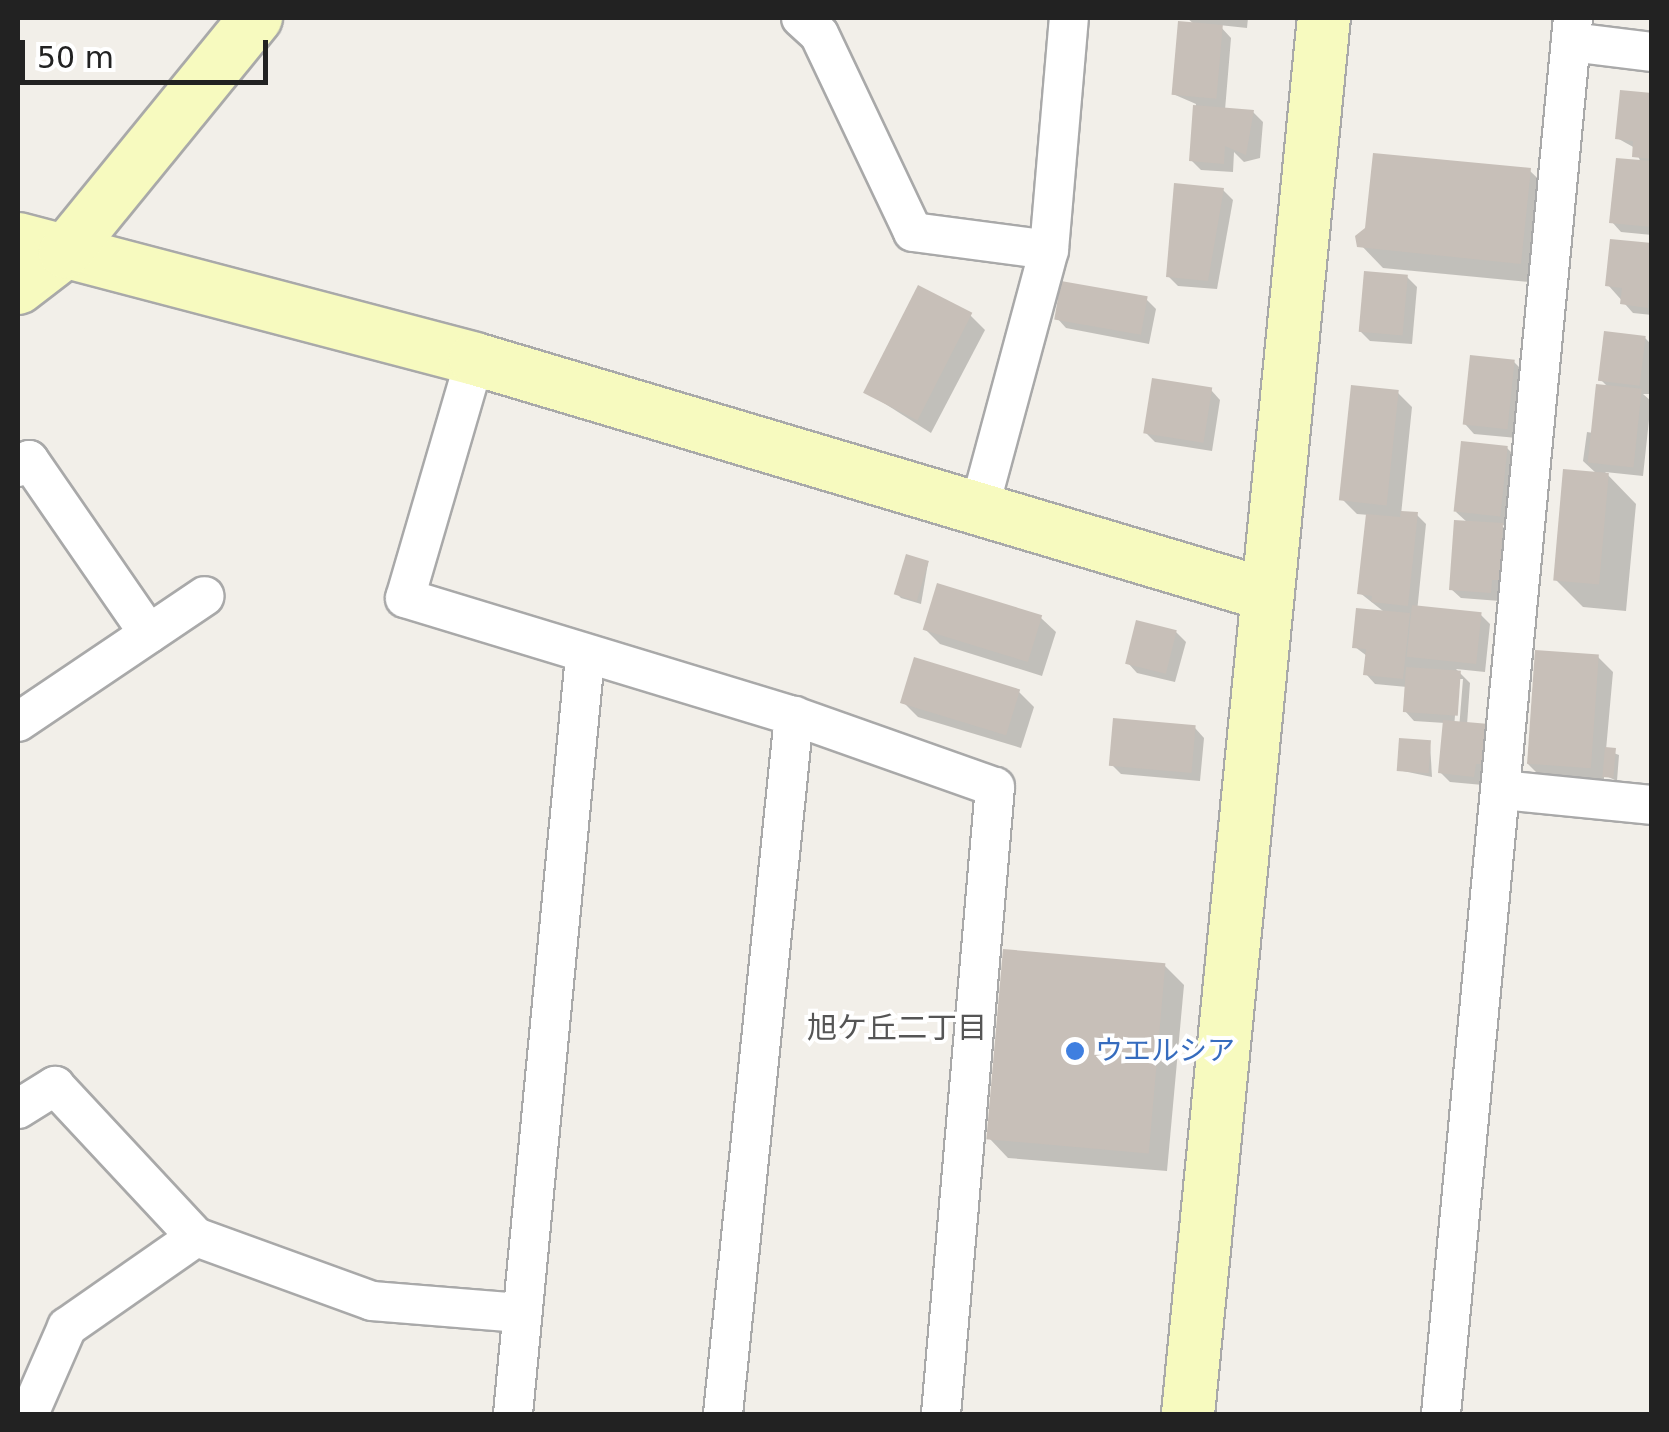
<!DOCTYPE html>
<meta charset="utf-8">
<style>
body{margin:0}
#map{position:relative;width:1669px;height:1432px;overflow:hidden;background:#f2efe9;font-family:"DejaVu Sans","Noto Sans JP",sans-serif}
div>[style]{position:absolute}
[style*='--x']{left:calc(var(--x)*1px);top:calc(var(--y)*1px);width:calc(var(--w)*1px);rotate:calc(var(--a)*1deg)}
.shadow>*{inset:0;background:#0003}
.building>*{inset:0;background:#c7bfb8;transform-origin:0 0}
.roads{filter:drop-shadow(2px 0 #a9a9a9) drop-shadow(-2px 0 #a9a9a9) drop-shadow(0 2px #a9a9a9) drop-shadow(0 -2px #a9a9a9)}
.street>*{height:38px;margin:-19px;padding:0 19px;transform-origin:19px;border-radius:19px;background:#fff}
.secondary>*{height:52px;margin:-26px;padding:0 26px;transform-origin:26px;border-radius:26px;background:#f7fabf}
.dots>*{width:28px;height:28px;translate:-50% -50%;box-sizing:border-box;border:5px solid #fff;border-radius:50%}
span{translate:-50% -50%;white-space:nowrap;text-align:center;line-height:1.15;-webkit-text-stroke:8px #fff;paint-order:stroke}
.shop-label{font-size:28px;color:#366cbe}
.left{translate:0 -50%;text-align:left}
.neighbourhood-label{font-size:30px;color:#555}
.frame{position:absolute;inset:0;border:20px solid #222;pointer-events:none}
.scale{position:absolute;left:20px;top:40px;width:248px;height:45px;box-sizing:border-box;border:5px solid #222;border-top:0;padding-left:12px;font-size:30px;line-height:35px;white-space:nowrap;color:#222;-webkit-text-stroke:8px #fff;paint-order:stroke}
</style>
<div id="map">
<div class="shadow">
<i style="clip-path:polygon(1187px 18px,1248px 18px,1247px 28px,1219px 25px,1231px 38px,1225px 110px,1253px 112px,1263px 122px,1260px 158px,1244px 162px,1234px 152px,1233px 172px,1201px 170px,1191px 160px,1196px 104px,1173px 94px,1195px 25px)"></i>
<i style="clip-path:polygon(1652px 96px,1652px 235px,1621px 232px,1612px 222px,1641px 163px,1635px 148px,1617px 138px)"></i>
<i style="clip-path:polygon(1530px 171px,1550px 190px,1540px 283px,1383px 268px,1357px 241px)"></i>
<i style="clip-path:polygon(1223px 190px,1233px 200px,1217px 289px,1178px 286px,1168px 276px)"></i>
<i style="clip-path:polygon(1652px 245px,1652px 315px,1633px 313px,1608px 285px)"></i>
<i style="clip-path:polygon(1407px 277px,1417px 287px,1412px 344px,1370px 341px,1360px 331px)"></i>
<i style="clip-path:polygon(1147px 300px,1156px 309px,1149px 344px,1066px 328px,1057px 318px)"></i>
<i style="clip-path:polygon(970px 315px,985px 330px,931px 433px,865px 391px)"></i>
<i style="clip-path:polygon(1645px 338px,1652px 345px,1652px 373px,1649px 394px,1643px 394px,1651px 401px,1643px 476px,1605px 472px,1636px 504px,1626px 611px,1583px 607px,1555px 579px,1597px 474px,1583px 461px,1587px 432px,1593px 433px,1609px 388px,1601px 380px)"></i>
<i style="clip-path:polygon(1514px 362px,1524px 372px,1517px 438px,1474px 434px,1465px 424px)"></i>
<i style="clip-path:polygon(1211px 390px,1220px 400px,1212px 451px,1155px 442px,1145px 432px)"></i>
<i style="clip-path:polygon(evenodd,1398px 393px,1412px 407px,1401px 515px,1417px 515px,1426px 524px,1417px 612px,1480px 614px,1490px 624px,1485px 672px,1456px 669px,1470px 683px,1467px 725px,1487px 727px,1483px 785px,1450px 782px,1440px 772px,1445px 723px,1414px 721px,1405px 711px,1407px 687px,1375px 684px,1366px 674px,1367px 656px,1355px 647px,1383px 611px,1360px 593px,1369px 515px,1357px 514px,1342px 499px,1398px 393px,1458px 679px,1463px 679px,1459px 729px,1454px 728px,1458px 679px)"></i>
<i style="clip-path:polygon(1507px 448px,1517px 458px,1510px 526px,1501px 525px,1512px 535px,1500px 601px,1461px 598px,1451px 589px,1468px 523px,1456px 512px)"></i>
<i style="clip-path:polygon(928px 563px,921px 604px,901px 598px,897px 594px)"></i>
<i style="clip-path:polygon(1041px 618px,1056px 632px,1042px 676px,940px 644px,925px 629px)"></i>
<i style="clip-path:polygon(1176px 632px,1186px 642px,1175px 682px,1137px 673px,1128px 663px)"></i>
<i style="clip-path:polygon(1598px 657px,1613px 672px,1606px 750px,1619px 755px,1617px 781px,1604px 775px,1604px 783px,1542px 778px,1527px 763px)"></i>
<i style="clip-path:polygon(1019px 692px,1034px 707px,1021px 748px,918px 717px,903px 702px)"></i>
<i style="clip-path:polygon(1195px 728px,1204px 738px,1200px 781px,1121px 774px,1112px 765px)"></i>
<i style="clip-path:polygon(1430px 743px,1432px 777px,1398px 770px)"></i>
<i style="clip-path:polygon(1164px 965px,1184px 985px,1167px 1171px,1008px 1158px,989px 1138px)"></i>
</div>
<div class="building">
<i style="left:1178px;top:21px;width:45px;height:74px;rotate:5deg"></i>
<i style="clip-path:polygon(1620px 90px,1652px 93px,1652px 159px,1632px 157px,1633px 141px,1615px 139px)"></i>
<i style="clip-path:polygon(1193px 105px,1254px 110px,1246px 155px,1225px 146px,1224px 164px,1189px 161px)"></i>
<i style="clip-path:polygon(1373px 153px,1531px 168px,1521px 264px,1357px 247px,1355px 236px,1365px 228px)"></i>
<i style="clip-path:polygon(1616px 158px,1652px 161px,1652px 227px,1609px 223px)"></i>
<i style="clip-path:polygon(1174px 183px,1224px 188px,1208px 281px,1166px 277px)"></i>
<i style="clip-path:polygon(1610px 239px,1652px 243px,1648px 308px,1620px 304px,1622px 288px,1605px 286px)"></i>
<i style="left:1364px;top:271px;width:44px;height:61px;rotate:5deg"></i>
<i style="left:1061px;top:281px;width:88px;height:39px;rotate:10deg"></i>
<i style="left:918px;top:285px;width:61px;height:121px;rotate:27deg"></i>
<i style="left:1604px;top:331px;width:42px;height:50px;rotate:7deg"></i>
<i style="left:1470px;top:355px;width:45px;height:70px;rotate:6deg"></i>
<i style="left:1152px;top:378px;width:61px;height:56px;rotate:9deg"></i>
<i style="left:1596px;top:384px;width:46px;height:79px;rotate:6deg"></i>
<i style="left:1351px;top:385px;width:48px;height:116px;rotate:6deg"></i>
<i style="left:1461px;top:441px;width:47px;height:71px;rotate:6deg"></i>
<i style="left:1563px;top:469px;width:46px;height:112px;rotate:5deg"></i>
<i style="clip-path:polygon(1401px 511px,1418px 512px,1408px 606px,1371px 602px,1372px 596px,1357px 594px,1366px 514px,1400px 517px)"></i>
<i style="clip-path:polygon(1454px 520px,1503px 523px,1499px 580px,1492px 580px,1491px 593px,1449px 590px)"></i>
<i style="left:906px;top:554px;width:24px;height:42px;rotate:17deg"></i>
<i style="left:937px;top:583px;width:110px;height:49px;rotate:17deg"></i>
<i style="left:1412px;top:605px;width:70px;height:52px;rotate:6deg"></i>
<i style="clip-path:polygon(1356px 608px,1410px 613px,1403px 679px,1363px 675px,1366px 649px,1352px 648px)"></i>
<i style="left:1136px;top:620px;width:42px;height:45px;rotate:14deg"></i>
<i style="left:1535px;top:650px;width:64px;height:114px;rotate:4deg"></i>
<i style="left:914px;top:657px;width:111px;height:48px;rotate:17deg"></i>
<i style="left:1406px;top:667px;width:55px;height:45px;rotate:4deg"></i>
<i style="left:1113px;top:718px;width:83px;height:48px;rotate:5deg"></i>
<i style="clip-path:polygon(1443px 720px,1489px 724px,1485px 764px,1476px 764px,1474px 777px,1438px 773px)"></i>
<i style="left:1399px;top:738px;width:32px;height:33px;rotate:4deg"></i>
<i style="left:1605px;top:747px;width:11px;height:30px;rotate:5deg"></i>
<i style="left:1003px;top:949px;width:163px;height:191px;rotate:5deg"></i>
</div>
<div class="roads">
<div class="street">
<i style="--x:801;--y:18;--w:24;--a:42"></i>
<i style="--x:819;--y:34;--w:219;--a:64.6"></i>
<i style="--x:913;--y:232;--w:137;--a:7.5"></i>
<i style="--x:1571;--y:42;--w:82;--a:7"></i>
<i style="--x:475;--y:359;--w:249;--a:106.3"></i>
<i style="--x:405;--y:598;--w:407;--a:16.9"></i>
<i style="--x:794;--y:716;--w:213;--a:19.5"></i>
<i style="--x:995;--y:787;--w:629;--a:94.92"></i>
<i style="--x:18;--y:467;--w:13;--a:-32"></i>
<i style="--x:29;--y:460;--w:211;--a:55.4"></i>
<i style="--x:978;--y:513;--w:272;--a:-74.9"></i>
<i style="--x:1049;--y:250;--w:233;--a:-85.1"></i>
<i style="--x:18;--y:722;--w:225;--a:-34"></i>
<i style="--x:1502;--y:790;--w:151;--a:5.7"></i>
<i style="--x:18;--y:1109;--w:44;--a:-31.9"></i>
<i style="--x:55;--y:1086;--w:207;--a:47"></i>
<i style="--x:196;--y:1237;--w:187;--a:20"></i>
<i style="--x:372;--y:1301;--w:149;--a:4.6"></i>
<i style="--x:29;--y:1414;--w:95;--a:-66.4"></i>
<i style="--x:67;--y:1327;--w:157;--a:-34.9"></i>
<i style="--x:513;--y:1414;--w:760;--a:-84.57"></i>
<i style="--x:723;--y:1414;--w:702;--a:-84.19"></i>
<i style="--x:1441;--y:1414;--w:1402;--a:-84.6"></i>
</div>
<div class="secondary">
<i style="--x:18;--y:239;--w:472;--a:14.7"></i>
<i style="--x:475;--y:359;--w:827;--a:16.57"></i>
<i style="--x:18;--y:288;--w:59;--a:-37.5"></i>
<i style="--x:65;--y:252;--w:302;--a:-50.8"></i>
<i style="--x:1188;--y:1414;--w:1403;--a:-84.44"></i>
</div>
</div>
<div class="dots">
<i style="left:1075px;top:1051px;background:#3f7fe0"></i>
</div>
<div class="shop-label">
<span class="left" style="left:1095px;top:1051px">ウエルシア</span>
</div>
<div class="neighbourhood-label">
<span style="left:897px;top:1028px">旭ケ丘二丁目</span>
</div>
<div class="frame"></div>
<div class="scale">50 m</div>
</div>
